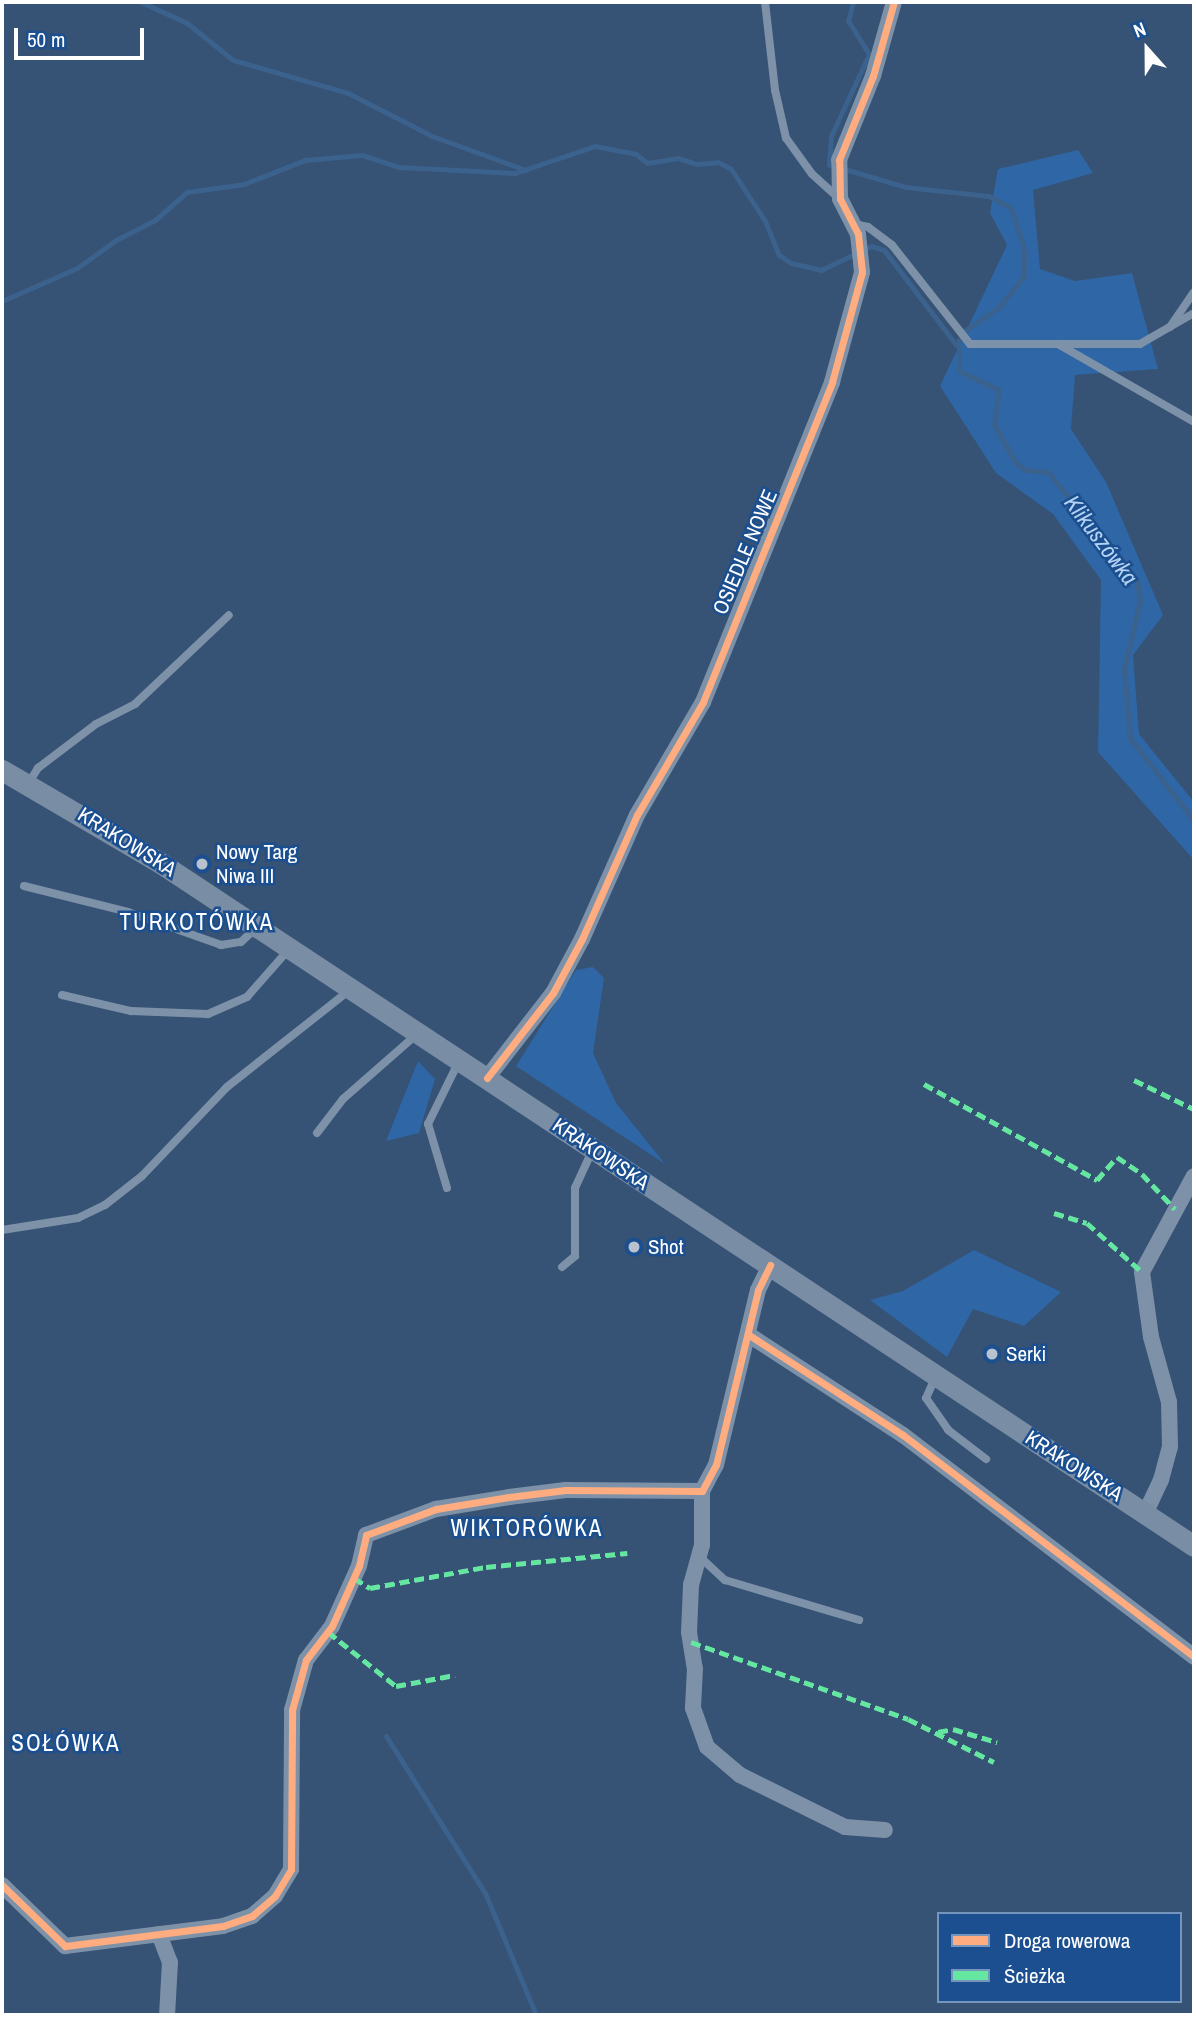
<!DOCTYPE html>
<meta charset="utf-8">
<style>
body{margin:0}
#map{position:relative;width:1196px;height:2017px;overflow:hidden;background:#365274;font-family:"Archivo Narrow",sans-serif}
div>[style]{position:absolute}
[style*='--x']{left:calc(var(--x)*1px);top:calc(var(--y)*1px);width:calc(var(--w)*1px);rotate:calc(var(--a)*1deg)}
.green>*{inset:0;background:#2f66a5}
.stream>*{height:5px;margin:-2.5px;padding:0 2.5px;transform-origin:2.5px;border-radius:2.5px;background:#3b618d}
.service>*{height:8px;margin:-4px;padding:0 4px;transform-origin:4px;border-radius:4px;background:#7d92a8}
.minor>*{height:16px;margin:-8px;padding:0 8px;transform-origin:8px;border-radius:8px;background:#7d92a8}
.secondary>*{height:21px;margin:-10.5px;padding:0 10.5px;transform-origin:10.5px;border-radius:10.5px;background:#798da4}
.quiet>*{height:5px;margin-top:-2.5px;transform-origin:0;background:repeating-linear-gradient(90deg,#66e7a1 0 10px,transparent 0 15px)}
.cycleway>*{height:7px;margin:-3.5px;padding:0 3.5px;transform-origin:3.5px;border-radius:3.5px;background:#ffac80}
.dots>*{width:19px;height:19px;translate:-50% -50%;box-sizing:border-box;border:4px solid #1b4f8f;border-radius:50%}
span{translate:-50% -50%;white-space:nowrap;text-align:center;line-height:1.15;-webkit-text-stroke:5px #1b4f8f;paint-order:stroke}
.street-label{font-size:21px;color:#fff}
.poi-label{font-size:21px;color:#fff}
.left{translate:0 -50%;text-align:left}
.water-label{font-size:23px;color:#b5d3f5;font-style:italic}
.neighbourhood-label{font-size:23px;color:#fff;letter-spacing:2px}
.frame{position:absolute;inset:0;border:4px solid #fff;pointer-events:none}
.legend{position:absolute;left:937px;top:1912px;width:245px;height:91px;box-sizing:border-box;background:#1b4f8f;border:2px solid #7695bc;margin:0;padding:9px 12px;list-style:none;font-size:21px;color:#fff}
.legend li{display:flex;align-items:center;gap:14px;height:35px}
.legend b{width:35px;border:2px solid #7695bc}
.north{position:absolute;left:1112px;top:14px;width:70px;height:70px;-webkit-text-stroke:5px #1b4f8f;paint-order:stroke;rotate:339deg;font-size:19px;font-weight:700;line-height:28px;text-align:center;color:#fff}
.north::after{content:'';display:block;margin:auto;width:24px;height:32px;background:#fff;clip-path:polygon(50% 0,100% 100%,50% 72%,0 100%)}
.scale{position:absolute;left:14px;top:28px;width:130px;height:32px;box-sizing:border-box;border:4px solid #fff;border-top:0;padding-left:9px;font-size:21px;line-height:24px;white-space:nowrap;color:#fff;-webkit-text-stroke:5px #1b4f8f;paint-order:stroke}
</style>
<div id="map">
<div class="green">
<i style="clip-path:polygon(1078px 150px,1093px 173px,1033px 190px,1040px 269px,1075px 281px,1132px 273px,1158px 369px,1075px 375px,1071px 429px,1106px 482px,1163px 615px,1133px 655px,1139px 734px,1194px 802px,1194px 860px,1098px 752px,1101px 580px,1053px 514px,996px 473px,940px 386px,1007px 245px,990px 213px,998px 169px)"></i>
<i style="clip-path:polygon(593px 967px,604px 978px,593px 1053px,616px 1103px,665px 1164px,516px 1066px,576px 970px)"></i>
<i style="clip-path:polygon(418px 1061px,435px 1079px,419px 1133px,386px 1141px)"></i>
<i style="clip-path:polygon(974px 1250px,1061px 1292px,1024px 1326px,973px 1309px,947px 1357px,870px 1300px,903px 1291px)"></i>
</div>
<div class="stream">
<i style="--x:141;--y:2;--w:51;--a:24.5"></i>
<i style="--x:187;--y:23;--w:59;--a:38.8"></i>
<i style="--x:233;--y:60;--w:120;--a:16"></i>
<i style="--x:348;--y:93;--w:94;--a:27.1"></i>
<i style="--x:432;--y:136;--w:100;--a:19.9"></i>
<i style="--x:829;--y:165;--w:29;--a:-86"></i>
<i style="--x:831;--y:136;--w:90;--a:-65.1"></i>
<i style="--x:869;--y:54;--w:39;--a:-122"></i>
<i style="--x:848;--y:21;--w:20;--a:-75"></i>
<i style="--x:848;--y:170;--w:60;--a:16.3"></i>
<i style="--x:906;--y:187;--w:83;--a:6.2"></i>
<i style="--x:989;--y:196;--w:25;--a:29"></i>
<i style="--x:1011;--y:208;--w:42;--a:72"></i>
<i style="--x:1024;--y:248;--w:28;--a:90"></i>
<i style="--x:1024;--y:276;--w:41;--a:129.1"></i>
<i style="--x:998;--y:308;--w:41;--a:145.9"></i>
<i style="--x:2;--y:301;--w:82;--a:-23.7"></i>
<i style="--x:77;--y:268;--w:48;--a:-35.7"></i>
<i style="--x:116;--y:240;--w:44;--a:-27.1"></i>
<i style="--x:155;--y:220;--w:43;--a:-41.2"></i>
<i style="--x:187;--y:192;--w:58;--a:-8"></i>
<i style="--x:244;--y:184;--w:66;--a:-21.5"></i>
<i style="--x:305;--y:160;--w:57;--a:-5"></i>
<i style="--x:362;--y:155;--w:40;--a:18"></i>
<i style="--x:400;--y:167;--w:115;--a:3"></i>
<i style="--x:515;--y:173;--w:84;--a:-18.6"></i>
<i style="--x:595;--y:146;--w:42;--a:11"></i>
<i style="--x:636;--y:154;--w:14;--a:39"></i>
<i style="--x:647;--y:163;--w:31;--a:-9"></i>
<i style="--x:678;--y:158;--w:20;--a:18"></i>
<i style="--x:697;--y:164;--w:21;--a:-5"></i>
<i style="--x:718;--y:162;--w:15;--a:28"></i>
<i style="--x:731;--y:169;--w:62;--a:56.8"></i>
<i style="--x:765;--y:221;--w:37;--a:68"></i>
<i style="--x:779;--y:255;--w:14;--a:34"></i>
<i style="--x:791;--y:263;--w:31;--a:13"></i>
<i style="--x:821;--y:270;--w:55;--a:-25.6"></i>
<i style="--x:871;--y:246;--w:14;--a:17"></i>
<i style="--x:884;--y:250;--w:119;--a:52.8"></i>
<i style="--x:959;--y:340;--w:31;--a:90"></i>
<i style="--x:959;--y:371;--w:44;--a:25.4"></i>
<i style="--x:999;--y:390;--w:34;--a:98"></i>
<i style="--x:994;--y:424;--w:43;--a:61.1"></i>
<i style="--x:1015;--y:462;--w:13;--a:39"></i>
<i style="--x:1025;--y:470;--w:23;--a:5"></i>
<i style="--x:1048;--y:472;--w:141;--a:50.8"></i>
<i style="--x:1137;--y:581;--w:20;--a:81"></i>
<i style="--x:1140;--y:601;--w:69;--a:103.4"></i>
<i style="--x:1124;--y:668;--w:70;--a:85.1"></i>
<i style="--x:1130;--y:738;--w:105;--a:52.4"></i>
<i style="--x:386;--y:1736;--w:186;--a:57.8"></i>
<i style="--x:485;--y:1893;--w:132;--a:67.3"></i>
</div>
<div class="service">
<i style="--x:765;--y:2;--w:89;--a:83.5"></i>
<i style="--x:775;--y:90;--w:49;--a:77.1"></i>
<i style="--x:786;--y:138;--w:44;--a:54.2"></i>
<i style="--x:812;--y:174;--w:38;--a:42"></i>
<i style="--x:854;--y:224;--w:14;--a:12"></i>
<i style="--x:868;--y:227;--w:30;--a:37"></i>
<i style="--x:892;--y:245;--w:126;--a:51.8"></i>
<i style="--x:970;--y:344;--w:170;--a:0"></i>
<i style="--x:1140;--y:344;--w:62;--a:-29.9"></i>
<i style="--x:1170;--y:327;--w:42;--a:-55.6"></i>
<i style="--x:1058;--y:344;--w:157;--a:29.8"></i>
<i style="--x:28;--y:784;--w:19;--a:-58"></i>
<i style="--x:38;--y:768;--w:73;--a:-37.2"></i>
<i style="--x:96;--y:724;--w:44;--a:-27.1"></i>
<i style="--x:135;--y:704;--w:129;--a:-43.4"></i>
<i style="--x:24;--y:886;--w:107;--a:14"></i>
<i style="--x:128;--y:912;--w:99;--a:19.5"></i>
<i style="--x:221;--y:945;--w:20;--a:-9"></i>
<i style="--x:241;--y:942;--w:19;--a:-43"></i>
<i style="--x:62;--y:995;--w:71;--a:13.1"></i>
<i style="--x:131;--y:1011;--w:77;--a:2.2"></i>
<i style="--x:208;--y:1014;--w:43;--a:-23.6"></i>
<i style="--x:247;--y:997;--w:65;--a:-48.7"></i>
<i style="--x:317;--y:1133;--w:43;--a:-52.6"></i>
<i style="--x:343;--y:1099;--w:97;--a:-41.2"></i>
<i style="--x:447;--y:1188;--w:67;--a:-106.5"></i>
<i style="--x:428;--y:1124;--w:70;--a:-63.8"></i>
<i style="--x:2;--y:1230;--w:77;--a:-9"></i>
<i style="--x:78;--y:1218;--w:30;--a:-26"></i>
<i style="--x:105;--y:1205;--w:47;--a:-38.1"></i>
<i style="--x:142;--y:1176;--w:123;--a:-46.3"></i>
<i style="--x:227;--y:1087;--w:157;--a:-38.3"></i>
<i style="--x:562;--y:1267;--w:17;--a:-40"></i>
<i style="--x:575;--y:1256;--w:68;--a:-90"></i>
<i style="--x:575;--y:1188;--w:41;--a:-65.3"></i>
<i style="--x:935;--y:1378;--w:22;--a:114"></i>
<i style="--x:926;--y:1398;--w:39;--a:55"></i>
<i style="--x:948;--y:1430;--w:48;--a:37.3"></i>
<i style="--x:700;--y:1557;--w:34;--a:43"></i>
<i style="--x:725;--y:1580;--w:140;--a:16.6"></i>
</div>
<div class="minor">
<i style="--x:487;--y:1078;--w:108;--a:-52.2"></i>
<i style="--x:553;--y:993;--w:61;--a:-61.8"></i>
<i style="--x:582;--y:939;--w:136;--a:-66.1"></i>
<i style="--x:637;--y:815;--w:131;--a:-59.7"></i>
<i style="--x:703;--y:702;--w:345;--a:-68"></i>
<i style="--x:832;--y:382;--w:114;--a:-74.7"></i>
<i style="--x:862;--y:272;--w:38;--a:-96"></i>
<i style="--x:858;--y:234;--w:39;--a:-117"></i>
<i style="--x:840;--y:199;--w:39;--a:-91"></i>
<i style="--x:839;--y:160;--w:91;--a:-68"></i>
<i style="--x:873;--y:76;--w:77;--a:-74.2"></i>
<i style="--x:749;--y:1335;--w:184;--a:33"></i>
<i style="--x:903;--y:1435;--w:366;--a:37.3"></i>
<i style="--x:702;--y:1491;--w:54;--a:90"></i>
<i style="--x:702;--y:1545;--w:41;--a:105.4"></i>
<i style="--x:691;--y:1585;--w:47;--a:92.4"></i>
<i style="--x:689;--y:1632;--w:36;--a:81"></i>
<i style="--x:695;--y:1668;--w:40;--a:92.9"></i>
<i style="--x:693;--y:1708;--w:41;--a:70.3"></i>
<i style="--x:707;--y:1747;--w:43;--a:40.3"></i>
<i style="--x:740;--y:1775;--w:117;--a:26.3"></i>
<i style="--x:845;--y:1827;--w:40;--a:4.3"></i>
<i style="--x:1145;--y:1514;--w:38;--a:-65"></i>
<i style="--x:1161;--y:1480;--w:34;--a:-75"></i>
<i style="--x:1170;--y:1447;--w:45;--a:-91.3"></i>
<i style="--x:1169;--y:1402;--w:67;--a:-105.5"></i>
<i style="--x:1151;--y:1337;--w:66;--a:-97.9"></i>
<i style="--x:1142;--y:1272;--w:109;--a:-61.6"></i>
<i style="--x:2;--y:1885;--w:88;--a:44.1"></i>
<i style="--x:65;--y:1946;--w:159;--a:-7.2"></i>
<i style="--x:223;--y:1926;--w:31;--a:-19"></i>
<i style="--x:252;--y:1916;--w:30;--a:-41"></i>
<i style="--x:275;--y:1896;--w:31;--a:-59"></i>
<i style="--x:291;--y:1869;--w:159;--a:-89.6"></i>
<i style="--x:292;--y:1710;--w:52;--a:-74.4"></i>
<i style="--x:306;--y:1660;--w:43;--a:-52.6"></i>
<i style="--x:332;--y:1626;--w:66;--a:-65.8"></i>
<i style="--x:359;--y:1566;--w:32;--a:-77"></i>
<i style="--x:366;--y:1535;--w:75;--a:-20.4"></i>
<i style="--x:436;--y:1509;--w:74;--a:-9.3"></i>
<i style="--x:509;--y:1497;--w:57;--a:-7"></i>
<i style="--x:566;--y:1490;--w:136;--a:0.4"></i>
<i style="--x:702;--y:1491;--w:30;--a:-62"></i>
<i style="--x:716;--y:1465;--w:180;--a:-76.5"></i>
<i style="--x:758;--y:1290;--w:28;--a:-64"></i>
<i style="--x:159;--y:1934;--w:30;--a:69"></i>
<i style="--x:170;--y:1962;--w:53;--a:93.2"></i>
</div>
<div class="secondary">
<i style="--x:2;--y:770;--w:186;--a:30.4"></i>
<i style="--x:162;--y:864;--w:1237;--a:33.46"></i>
</div>
<div class="quiet">
<i style="--x:1134;--y:1080;--w:67;--a:25.8"></i>
<i style="--x:924;--y:1084;--w:198;--a:29"></i>
<i style="--x:1097;--y:1180;--w:30;--a:-49"></i>
<i style="--x:1117;--y:1157;--w:30;--a:34"></i>
<i style="--x:1142;--y:1174;--w:48;--a:46.7"></i>
<i style="--x:1054;--y:1213;--w:34;--a:17"></i>
<i style="--x:1087;--y:1223;--w:74;--a:41.7"></i>
<i style="--x:354;--y:1578;--w:19;--a:32"></i>
<i style="--x:370;--y:1588;--w:118;--a:-10.3"></i>
<i style="--x:486;--y:1567;--w:142;--a:-5.7"></i>
<i style="--x:328;--y:1632;--w:87;--a:38.5"></i>
<i style="--x:396;--y:1686;--w:60;--a:-10.6"></i>
<i style="--x:691;--y:1642;--w:230;--a:19.5"></i>
<i style="--x:908;--y:1719;--w:96;--a:26.6"></i>
<i style="--x:938;--y:1732;--w:15;--a:-11"></i>
<i style="--x:953;--y:1729;--w:46;--a:16.5"></i>
</div>
<div class="cycleway">
<i style="--x:487;--y:1078;--w:108;--a:-52.2"></i>
<i style="--x:553;--y:993;--w:61;--a:-61.8"></i>
<i style="--x:582;--y:939;--w:136;--a:-66.1"></i>
<i style="--x:637;--y:815;--w:131;--a:-59.7"></i>
<i style="--x:703;--y:702;--w:345;--a:-68"></i>
<i style="--x:832;--y:382;--w:114;--a:-74.7"></i>
<i style="--x:862;--y:272;--w:38;--a:-96"></i>
<i style="--x:858;--y:234;--w:39;--a:-117"></i>
<i style="--x:840;--y:199;--w:39;--a:-91"></i>
<i style="--x:839;--y:160;--w:91;--a:-68"></i>
<i style="--x:873;--y:76;--w:77;--a:-74.2"></i>
<i style="--x:749;--y:1335;--w:184;--a:33"></i>
<i style="--x:903;--y:1435;--w:366;--a:37.3"></i>
<i style="--x:2;--y:1885;--w:88;--a:44.1"></i>
<i style="--x:65;--y:1946;--w:159;--a:-7.2"></i>
<i style="--x:223;--y:1926;--w:31;--a:-19"></i>
<i style="--x:252;--y:1916;--w:30;--a:-41"></i>
<i style="--x:275;--y:1896;--w:31;--a:-59"></i>
<i style="--x:291;--y:1869;--w:159;--a:-89.6"></i>
<i style="--x:292;--y:1710;--w:52;--a:-74.4"></i>
<i style="--x:306;--y:1660;--w:43;--a:-52.6"></i>
<i style="--x:332;--y:1626;--w:66;--a:-65.8"></i>
<i style="--x:359;--y:1566;--w:32;--a:-77"></i>
<i style="--x:366;--y:1535;--w:75;--a:-20.4"></i>
<i style="--x:436;--y:1509;--w:74;--a:-9.3"></i>
<i style="--x:509;--y:1497;--w:57;--a:-7"></i>
<i style="--x:566;--y:1490;--w:136;--a:0.4"></i>
<i style="--x:702;--y:1491;--w:30;--a:-62"></i>
<i style="--x:716;--y:1465;--w:180;--a:-76.5"></i>
<i style="--x:758;--y:1290;--w:28;--a:-64"></i>
</div>
<div class="dots">
<i style="left:202px;top:864px;background:#b9c2ce"></i>
<i style="left:634px;top:1247px;background:#b9c2ce"></i>
<i style="left:992px;top:1354px;background:#b9c2ce"></i>
</div>
<div class="street-label">
<span style="left:745px;top:552px;rotate:-67deg">OSIEDLE NOWE</span>
<span style="left:127px;top:842px;rotate:32deg">KRAKOWSKA</span>
<span style="left:601px;top:1154px;rotate:34deg">KRAKOWSKA</span>
<span style="left:1074px;top:1466px;rotate:33deg">KRAKOWSKA</span>
</div>
<div class="poi-label">
<span class="left" style="left:216px;top:864px">Nowy Targ<br>Niwa III</span>
<span class="left" style="left:648px;top:1247px">Shot</span>
<span class="left" style="left:1006px;top:1354px">Serki</span>
</div>
<div class="water-label">
<span style="left:1101px;top:540px;rotate:53deg">Klikuszówka</span>
</div>
<div class="neighbourhood-label">
<span style="left:197px;top:922px">TURKOTÓWKA</span>
<span style="left:527px;top:1528px">WIKTORÓWKA</span>
<span style="left:66px;top:1743px">SOŁÓWKA</span>
</div>
<div class="frame"></div>
<ul class="legend">
<li><b style="height:9px;background:#ffac80"></b>Droga rowerowa</li>
<li><b style="height:9px;background:#66e7a1"></b>Ścieżka</li>
</ul>
<div class="north">N</div>
<div class="scale">50 m</div>
</div>
